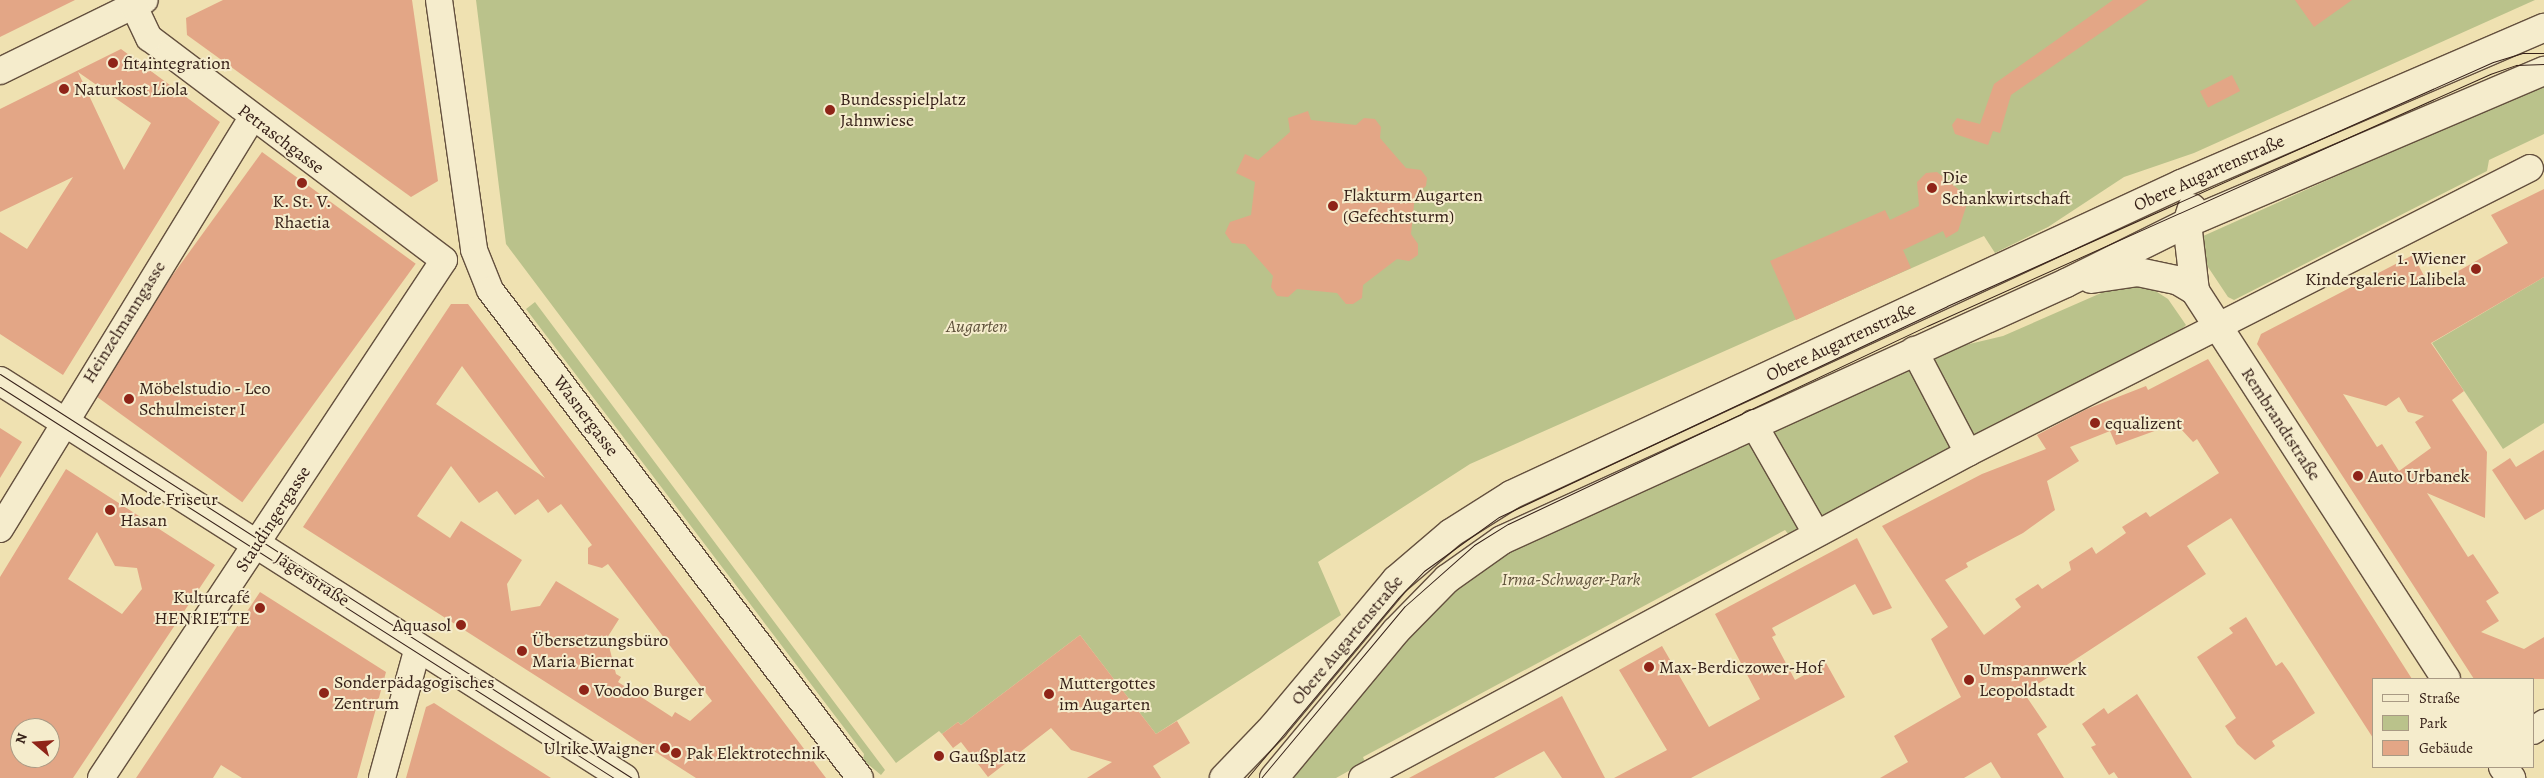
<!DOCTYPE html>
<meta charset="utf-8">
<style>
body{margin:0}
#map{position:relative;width:2544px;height:778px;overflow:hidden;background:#efe1b1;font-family:Alegreya,serif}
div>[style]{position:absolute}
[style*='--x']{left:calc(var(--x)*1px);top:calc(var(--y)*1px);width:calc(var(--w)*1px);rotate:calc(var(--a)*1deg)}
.green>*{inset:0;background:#bac28b}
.building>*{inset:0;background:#e3a686;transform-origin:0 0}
.roads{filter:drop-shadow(1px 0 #64503e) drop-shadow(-1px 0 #64503e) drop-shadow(0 1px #64503e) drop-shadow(0 -1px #64503e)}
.street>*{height:26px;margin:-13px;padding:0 13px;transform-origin:13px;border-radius:13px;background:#f5eccc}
.secondary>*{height:28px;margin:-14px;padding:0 14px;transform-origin:14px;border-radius:14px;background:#f5eccc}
.tram>*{height:1px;margin:-0.5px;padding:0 0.5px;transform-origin:0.5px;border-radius:0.5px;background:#362018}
.dots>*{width:14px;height:14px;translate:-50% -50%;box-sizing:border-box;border:2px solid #f5eccc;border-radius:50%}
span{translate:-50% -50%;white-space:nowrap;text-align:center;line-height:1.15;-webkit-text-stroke:4px #f5eccc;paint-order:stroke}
.poi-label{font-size:18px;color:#362018}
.left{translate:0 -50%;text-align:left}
.right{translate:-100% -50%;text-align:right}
.street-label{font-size:18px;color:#362018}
.park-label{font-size:18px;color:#5e513a;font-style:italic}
.legend{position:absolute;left:2372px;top:678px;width:162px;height:90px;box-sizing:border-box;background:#f5eccc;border:1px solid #a99a84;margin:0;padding:6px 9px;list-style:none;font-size:15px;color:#362018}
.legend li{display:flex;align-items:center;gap:10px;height:25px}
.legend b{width:25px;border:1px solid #a99a84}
.north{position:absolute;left:10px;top:718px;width:50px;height:50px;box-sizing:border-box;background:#f5eccc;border:1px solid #a99a84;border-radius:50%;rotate:288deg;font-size:14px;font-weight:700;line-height:20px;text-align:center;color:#362018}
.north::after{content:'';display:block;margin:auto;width:18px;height:22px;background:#8f2418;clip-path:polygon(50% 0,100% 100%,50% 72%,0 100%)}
</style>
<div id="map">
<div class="green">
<i style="clip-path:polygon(476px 0,2535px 0,2194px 153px,2124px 177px,2048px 227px,1995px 253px,1984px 236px,1470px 464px,1318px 562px,1341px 615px,1156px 734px,1080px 635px,961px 725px,958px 722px,942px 734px,939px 731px,896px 763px,506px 244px)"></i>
<i style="clip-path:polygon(2544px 83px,2544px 134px,2489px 160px,2487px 171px,2234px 300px,2228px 297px,2202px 258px,2201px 237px)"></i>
<i style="clip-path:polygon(2544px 277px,2544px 423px,2503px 449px,2432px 343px)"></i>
<i style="clip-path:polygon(2124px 283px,2146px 285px,2168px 299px,2186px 325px,2172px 339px,1789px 535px,1785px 530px,1363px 757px,1365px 762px,1336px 778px,1288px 778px,1429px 611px,1464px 579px,1546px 526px,1944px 350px,2003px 336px)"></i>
<i style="clip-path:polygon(535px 302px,885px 770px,881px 775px,863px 760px,864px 754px,526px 309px)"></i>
</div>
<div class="building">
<i style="clip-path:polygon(0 0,75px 0,0 37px)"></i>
<i style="clip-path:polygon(223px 0,412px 0,438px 181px,411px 197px,187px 35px,186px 18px)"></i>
<i style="clip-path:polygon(2113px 0,2148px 0,2011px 95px,2000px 133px,1993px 131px,1988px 145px,1955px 134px,1952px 125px,1957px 118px,1980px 124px,1994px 84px)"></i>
<i style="clip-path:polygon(2295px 0,2352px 0,2314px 27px)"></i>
<i style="clip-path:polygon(evenodd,121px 49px,220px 122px,63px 375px,0 334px,0 232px,27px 249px,73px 177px,0 212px,0 109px,121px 49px,78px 72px,151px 123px,124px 170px,78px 72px)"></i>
<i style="left:2232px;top:75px;width:18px;height:36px;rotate:63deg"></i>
<i style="clip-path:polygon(1308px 111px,1311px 120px,1356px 125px,1364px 118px,1375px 119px,1381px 127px,1380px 138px,1406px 168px,1421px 170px,1427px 178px,1426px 186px,1415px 195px,1411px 234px,1418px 244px,1418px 255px,1409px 261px,1397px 259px,1363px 285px,1362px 298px,1353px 304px,1346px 304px,1337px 293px,1297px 289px,1288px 297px,1277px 296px,1271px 287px,1273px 276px,1245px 244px,1232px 243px,1225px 233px,1230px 222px,1251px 215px,1255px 182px,1236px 173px,1245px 154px,1258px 160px,1290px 132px,1288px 118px)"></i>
<i style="left:262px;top:152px;width:190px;height:295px;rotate:36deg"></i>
<i style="clip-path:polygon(1937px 172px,1969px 198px,1958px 231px,1946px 238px,1943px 231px,1903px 250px,1911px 268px,1796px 320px,1770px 261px,1885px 210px,1890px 220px,1919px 206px,1917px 182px,1926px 173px)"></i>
<i style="clip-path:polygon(evenodd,2544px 189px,2544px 277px,2431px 343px,2464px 391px,2452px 400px,2487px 452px,2485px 518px,2427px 493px,2468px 557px,2473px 554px,2499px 593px,2486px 601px,2499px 621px,2481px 632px,2524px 649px,2544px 637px,2544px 679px,2474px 679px,2257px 344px,2261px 334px,2413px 255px,2430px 287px,2508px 243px,2491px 215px,2544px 189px,2343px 394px,2386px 406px,2399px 397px,2408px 412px,2424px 416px,2415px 422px,2431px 448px,2399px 471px,2382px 444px,2377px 447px,2343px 394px)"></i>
<i style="clip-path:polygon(evenodd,451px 304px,468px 304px,826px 778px,696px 778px,303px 527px,451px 304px,462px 366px,545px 478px,436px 404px,462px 366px,451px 304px,451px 466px,479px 503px,497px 491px,515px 515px,538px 499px,548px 513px,561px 504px,592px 545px,588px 548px,588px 564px,602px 568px,608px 564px,712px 701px,690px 721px,675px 712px,672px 717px,618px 682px,621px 677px,616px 674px,607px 638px,619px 619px,556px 581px,540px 606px,511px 611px,507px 584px,522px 560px,461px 521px,450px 538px,417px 516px,451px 466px)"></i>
<i style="clip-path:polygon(evenodd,2208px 359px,2412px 679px,2373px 679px,2373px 738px,2231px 518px,2187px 546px,2206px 574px,2024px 693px,2047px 727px,2037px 734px,2064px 778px,2001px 778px,1991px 762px,1964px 778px,1880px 778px,1908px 762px,1894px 736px,1961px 697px,1931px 639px,1948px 627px,1882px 526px,1982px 474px,2046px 449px,2037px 435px,2087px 409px,2146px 386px,2148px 390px,2208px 359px,2180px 428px,2193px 442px,2197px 439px,2219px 473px,2150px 517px,2146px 512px,2122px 527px,2126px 533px,2096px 554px,2092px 547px,2069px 562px,2071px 570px,2042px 589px,2038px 584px,2015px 599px,2021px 607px,1984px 635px,1945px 580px,1968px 567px,1966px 563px,2023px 533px,2055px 510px,2047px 481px,2079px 461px,2070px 447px,2110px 431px,2116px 445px,2160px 429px,2180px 428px)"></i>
<i style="clip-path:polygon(0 428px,22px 442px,0 478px)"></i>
<i style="clip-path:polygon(2544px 450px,2544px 509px,2525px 520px,2492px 470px,2510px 458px,2516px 467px)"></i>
<i style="clip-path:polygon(evenodd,66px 469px,215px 565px,73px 778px,0 778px,0 577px,66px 469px,97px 532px,115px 566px,137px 568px,142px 589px,122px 614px,68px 579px,97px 532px,66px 469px,20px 728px,50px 728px,50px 758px,20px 758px,20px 728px)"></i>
<i style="clip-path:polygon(1857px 538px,1892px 608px,1873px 615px,1855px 584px,1772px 628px,1776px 635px,1772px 637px,1795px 680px,1826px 663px,1845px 697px,1691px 778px,1614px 778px,1667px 750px,1619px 670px,1662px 646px,1709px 727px,1760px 699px,1715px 614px)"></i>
<i style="clip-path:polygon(260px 592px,386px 672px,357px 778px,242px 778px,221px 765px,213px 778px,136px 778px)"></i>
<i style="clip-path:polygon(2246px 617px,2276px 666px,2282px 662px,2290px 673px,2315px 713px,2272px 741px,2275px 746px,2255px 760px,2237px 744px,2225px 726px,2236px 718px,2197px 657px,2233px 633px,2229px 628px)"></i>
<i style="clip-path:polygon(1080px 635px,1156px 734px,1177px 721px,1190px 743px,1153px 766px,1161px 778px,1087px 778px,1112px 762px,1071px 750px,1051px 728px,988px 777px,961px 742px,953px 748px,942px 734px,958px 722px,961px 725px)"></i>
<i style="clip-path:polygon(2137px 694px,2192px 778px,2118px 778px,2114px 772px,2109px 775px,2091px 747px,2096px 745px,2082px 724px,2104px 708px,2108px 714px)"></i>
<i style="clip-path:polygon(1562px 696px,1605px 778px,1562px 778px,1544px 751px,1494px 778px,1409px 778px)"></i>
<i style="clip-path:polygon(434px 703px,485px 736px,551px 778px,406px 778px,426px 707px)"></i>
</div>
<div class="roads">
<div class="street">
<i style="--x:439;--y:0;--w:252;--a:82"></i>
<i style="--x:474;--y:250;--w:43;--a:68.2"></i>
<i style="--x:490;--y:290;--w:612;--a:52.83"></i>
<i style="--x:0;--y:71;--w:161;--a:-26.1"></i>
<i style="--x:1914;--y:350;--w:116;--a:62.3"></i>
<i style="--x:1753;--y:423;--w:127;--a:60.2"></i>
<i style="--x:0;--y:529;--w:483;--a:-58.5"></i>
<i style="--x:2533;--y:731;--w:14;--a:-36"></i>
<i style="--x:101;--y:778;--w:621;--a:-56.49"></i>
<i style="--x:444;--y:260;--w:369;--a:-143"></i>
<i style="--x:149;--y:38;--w:42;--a:-115.3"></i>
<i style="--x:382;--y:778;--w:136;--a:-74.6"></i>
<i style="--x:1362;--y:778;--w:688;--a:-28.2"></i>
<i style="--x:1968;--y:453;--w:630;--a:-26.89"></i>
</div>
<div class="secondary">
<i style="--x:2192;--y:208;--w:16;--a:108"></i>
<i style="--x:2187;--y:223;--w:68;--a:83.3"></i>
<i style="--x:2195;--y:291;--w:462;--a:57.1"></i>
<i style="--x:2091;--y:279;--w:48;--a:-8.5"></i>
<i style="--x:2138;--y:272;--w:40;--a:12"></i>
<i style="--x:2177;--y:280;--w:21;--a:31"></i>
<i style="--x:0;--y:381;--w:740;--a:32.47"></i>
<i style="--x:2503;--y:767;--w:14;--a:54"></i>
<i style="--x:1224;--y:778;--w:71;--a:-46.1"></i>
<i style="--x:1273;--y:727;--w:192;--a:-50.1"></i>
<i style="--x:1396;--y:580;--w:72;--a:-40.5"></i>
<i style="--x:1451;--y:533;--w:71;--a:-32.3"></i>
<i style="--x:1511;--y:495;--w:739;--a:-24.9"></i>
<i style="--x:2181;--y:184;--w:395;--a:-23.3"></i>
<i style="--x:1274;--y:778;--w:191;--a:-50.3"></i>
<i style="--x:1396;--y:631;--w:73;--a:-45.6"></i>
<i style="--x:1447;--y:579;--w:67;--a:-35.3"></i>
<i style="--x:1502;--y:540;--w:620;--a:-24.5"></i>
<i style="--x:2066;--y:283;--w:135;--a:-26.4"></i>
<i style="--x:2187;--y:223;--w:388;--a:-23.1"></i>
</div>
</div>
<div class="tram">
<i style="--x:0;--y:374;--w:750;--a:32.59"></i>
<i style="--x:0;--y:387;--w:728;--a:32.49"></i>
<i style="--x:1247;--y:778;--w:235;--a:-50"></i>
<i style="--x:1398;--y:598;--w:37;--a:-46"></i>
<i style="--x:1424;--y:571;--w:92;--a:-35.8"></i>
<i style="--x:1499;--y:517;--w:495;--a:-25.2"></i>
<i style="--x:1947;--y:306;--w:598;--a:-24.08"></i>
<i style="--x:2493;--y:62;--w:30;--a:-17"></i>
<i style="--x:2522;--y:53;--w:22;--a:0"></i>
<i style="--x:1261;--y:778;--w:224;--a:-50.1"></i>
<i style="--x:1405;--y:606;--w:92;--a:-41.5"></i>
<i style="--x:1474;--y:545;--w:40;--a:-32"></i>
<i style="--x:1508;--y:524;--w:463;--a:-25.3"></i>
<i style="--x:1927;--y:326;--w:617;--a:-24.11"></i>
<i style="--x:2490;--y:74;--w:28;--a:-19"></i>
<i style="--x:2516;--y:65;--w:28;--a:-2"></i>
</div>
<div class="dots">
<i style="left:113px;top:63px;background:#8f2418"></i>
<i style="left:64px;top:89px;background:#8f2418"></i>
<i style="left:830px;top:110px;background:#8f2418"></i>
<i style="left:302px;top:183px;background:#8f2418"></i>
<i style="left:1932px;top:188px;background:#8f2418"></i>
<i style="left:1333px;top:206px;background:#8f2418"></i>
<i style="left:2476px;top:269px;background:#8f2418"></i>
<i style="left:129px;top:399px;background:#8f2418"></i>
<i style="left:2095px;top:423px;background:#8f2418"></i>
<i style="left:2358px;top:476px;background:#8f2418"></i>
<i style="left:110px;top:510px;background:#8f2418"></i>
<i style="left:260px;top:608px;background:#8f2418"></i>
<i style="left:461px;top:625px;background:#8f2418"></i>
<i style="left:522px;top:651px;background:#8f2418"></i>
<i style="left:1649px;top:667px;background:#8f2418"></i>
<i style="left:1969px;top:680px;background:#8f2418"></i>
<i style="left:584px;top:690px;background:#8f2418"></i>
<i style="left:324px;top:693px;background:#8f2418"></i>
<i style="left:1049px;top:694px;background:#8f2418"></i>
<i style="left:665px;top:748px;background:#8f2418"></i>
<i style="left:676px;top:753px;background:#8f2418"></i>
<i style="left:939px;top:756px;background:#8f2418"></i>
</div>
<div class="poi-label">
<span class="left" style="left:123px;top:63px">fit4integration</span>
<span class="left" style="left:74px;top:89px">Naturkost Liola</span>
<span class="left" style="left:840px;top:110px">Bundesspielplatz<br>Jahnwiese</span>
<span class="left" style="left:1942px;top:188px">Die<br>Schankwirtschaft</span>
<span class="left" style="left:1343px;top:206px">Flakturm Augarten<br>(Gefechtsturm)</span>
<span style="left:302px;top:212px">K. St. V.<br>Rhaetia</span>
<span class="right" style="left:2466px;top:269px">1. Wiener<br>Kindergalerie Lalibela</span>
<span class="left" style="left:139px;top:399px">Möbelstudio - Leo<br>Schulmeister I</span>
<span class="left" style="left:2105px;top:423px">equalizent</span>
<span class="left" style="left:2368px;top:476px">Auto Urbanek</span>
<span class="left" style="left:120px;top:510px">Mode Friseur<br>Hasan</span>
<span class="right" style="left:250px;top:608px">Kulturcafé<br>HENRIETTE</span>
<span class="right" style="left:451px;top:625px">Aquasol</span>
<span class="left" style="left:532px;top:651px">Übersetzungsbüro<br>Maria Biernat</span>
<span class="left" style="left:1659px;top:667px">Max-Berdiczower-Hof</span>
<span class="left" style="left:1979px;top:680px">Umspannwerk<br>Leopoldstadt</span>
<span class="left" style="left:334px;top:693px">Sonderpädagogisches<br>Zentrum</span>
<span class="left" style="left:1059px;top:694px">Muttergottes<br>im Augarten</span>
<span class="left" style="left:594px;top:690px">Voodoo Burger</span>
<span class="right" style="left:655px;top:748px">Ulrike Waigner</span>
<span class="left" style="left:686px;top:753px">Pak Elektrotechnik</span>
<span class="left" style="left:949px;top:756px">Gaußplatz</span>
</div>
<div class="street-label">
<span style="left:281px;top:139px;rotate:37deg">Petraschgasse</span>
<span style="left:2209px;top:173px;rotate:-24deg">Obere Augartenstraße</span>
<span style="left:124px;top:322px;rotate:-58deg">Heinzelmanngasse</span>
<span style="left:1841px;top:342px;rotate:-25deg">Obere Augartenstraße</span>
<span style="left:586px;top:416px;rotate:53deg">Wasnergasse</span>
<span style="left:2281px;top:424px;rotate:57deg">Rembrandtstraße</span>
<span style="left:273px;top:519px;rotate:-57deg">Staudingergasse</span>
<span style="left:312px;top:579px;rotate:33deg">Jägerstraße</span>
<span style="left:1347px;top:640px;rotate:-50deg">Obere Augartenstraße</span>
</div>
<div class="park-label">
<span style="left:977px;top:326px">Augarten</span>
<span style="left:1571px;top:579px">Irma-Schwager-Park</span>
</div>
<ul class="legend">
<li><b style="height:6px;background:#f5eccc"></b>Straße</li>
<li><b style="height:14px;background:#bac28b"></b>Park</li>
<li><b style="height:14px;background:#e3a686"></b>Gebäude</li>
</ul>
<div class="north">N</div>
</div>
